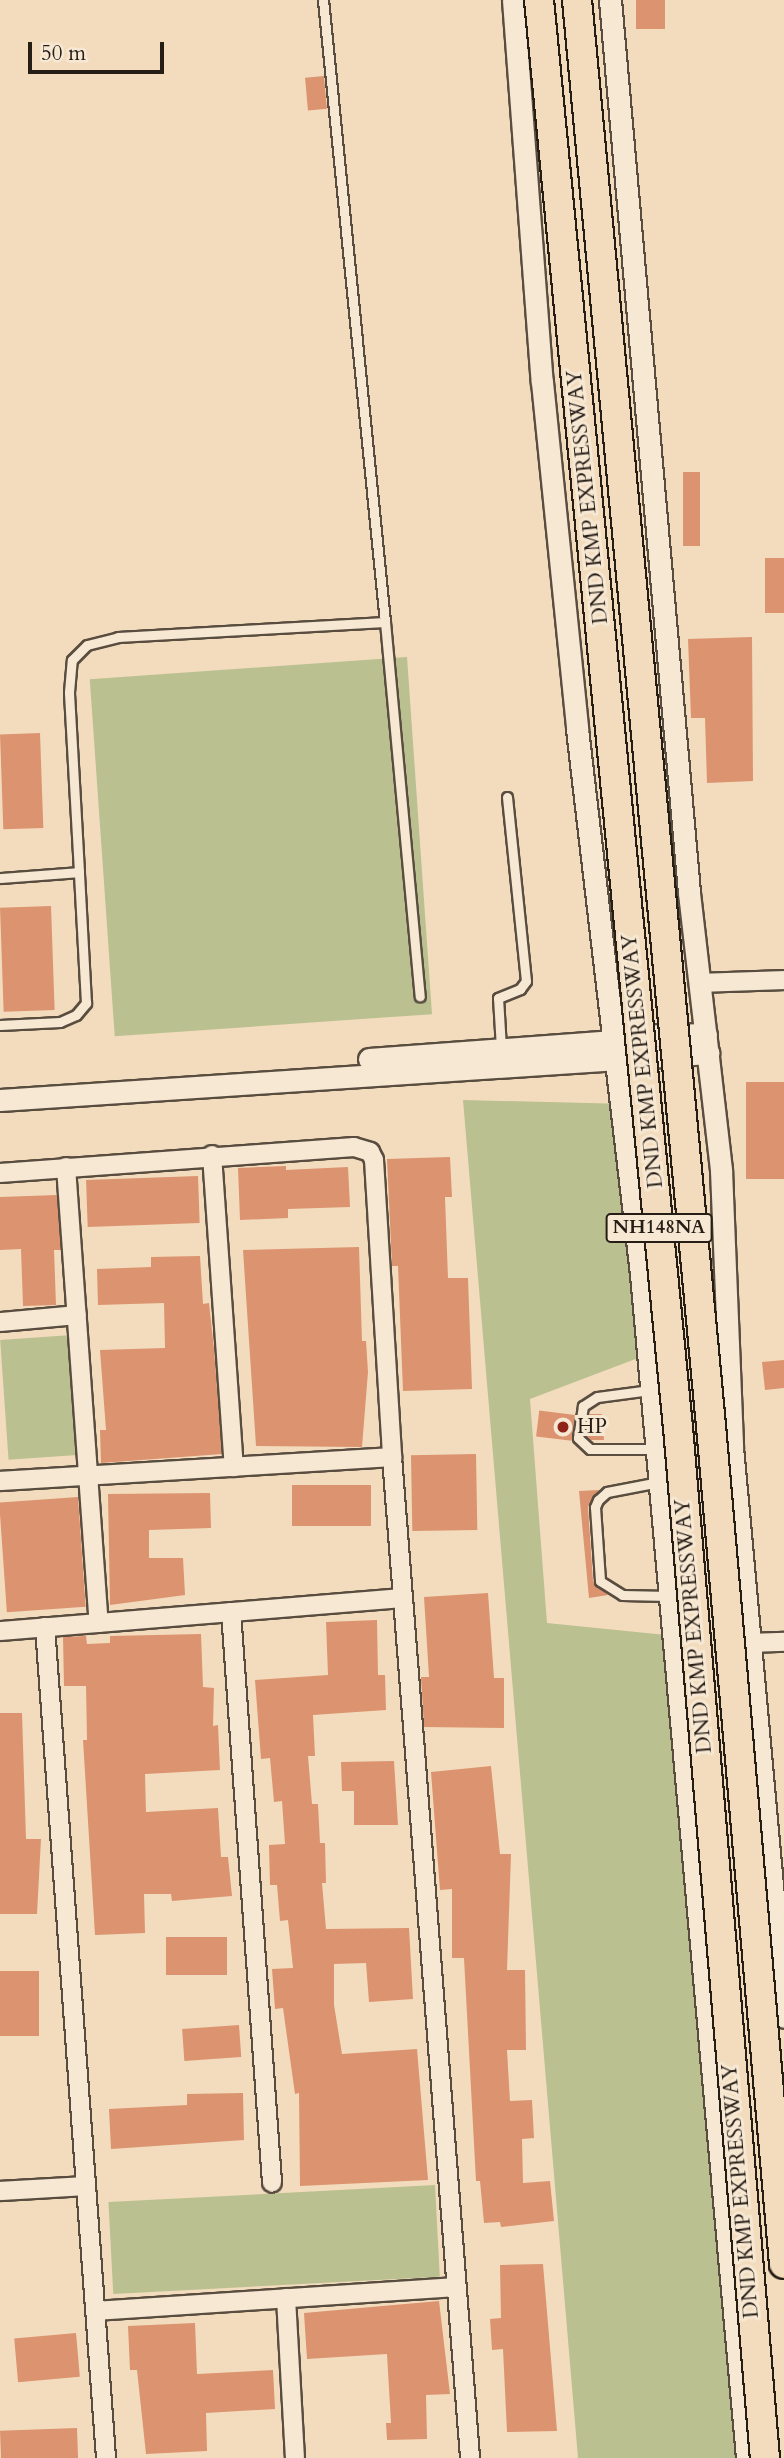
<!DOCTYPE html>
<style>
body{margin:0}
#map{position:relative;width:784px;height:2458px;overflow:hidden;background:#f2dcbd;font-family:Cardo,serif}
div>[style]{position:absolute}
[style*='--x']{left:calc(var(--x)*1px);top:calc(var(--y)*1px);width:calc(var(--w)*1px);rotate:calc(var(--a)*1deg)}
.green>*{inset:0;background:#bbc090;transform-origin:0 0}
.building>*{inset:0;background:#dc936f;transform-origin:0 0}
.roads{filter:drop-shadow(2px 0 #594d3f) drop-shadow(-2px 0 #594d3f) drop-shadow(0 2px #594d3f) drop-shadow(0 -2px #594d3f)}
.service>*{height:9px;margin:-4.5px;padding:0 4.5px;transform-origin:4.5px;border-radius:4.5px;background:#f7e8d4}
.minor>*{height:18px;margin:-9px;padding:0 9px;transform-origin:9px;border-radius:9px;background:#f7e8d4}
.tertiary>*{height:21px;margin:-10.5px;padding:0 10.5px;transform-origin:10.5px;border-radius:10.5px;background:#f7e8d4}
.bridges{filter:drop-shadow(2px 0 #261d15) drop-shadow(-2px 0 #261d15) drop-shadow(0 2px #261d15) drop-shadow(0 -2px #261d15)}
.trunk-bridge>*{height:28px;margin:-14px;padding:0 14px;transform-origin:14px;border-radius:14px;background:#f2dcbd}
.dots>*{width:19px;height:19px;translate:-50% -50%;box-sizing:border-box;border:4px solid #f7e8d4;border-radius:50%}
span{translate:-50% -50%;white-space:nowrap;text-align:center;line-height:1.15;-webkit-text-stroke:6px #f7e8d4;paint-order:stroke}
.shield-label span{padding:2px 5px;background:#f7e8d4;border:2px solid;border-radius:5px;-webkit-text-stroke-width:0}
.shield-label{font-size:19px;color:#261d15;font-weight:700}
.street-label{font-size:21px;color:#261d15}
.poi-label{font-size:21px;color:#261d15}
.left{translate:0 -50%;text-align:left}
.scale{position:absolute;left:28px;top:42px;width:136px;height:32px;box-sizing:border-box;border:4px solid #261d15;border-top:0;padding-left:9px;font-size:21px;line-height:24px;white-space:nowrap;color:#261d15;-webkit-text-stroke:5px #f7e8d4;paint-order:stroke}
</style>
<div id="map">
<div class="green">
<i style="left:407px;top:657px;width:358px;height:318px;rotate:86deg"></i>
<i style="clip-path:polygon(463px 1100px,628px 1104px,646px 1355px,530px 1399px,547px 1623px,666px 1635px,738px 2458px,578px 2458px)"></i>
<i style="left:72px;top:1335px;width:120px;height:72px;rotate:86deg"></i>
<i style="left:435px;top:2185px;width:92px;height:327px;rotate:87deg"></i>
</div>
<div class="building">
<i style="left:636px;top:0;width:29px;height:29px"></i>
<i style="left:324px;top:76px;width:33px;height:19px;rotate:85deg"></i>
<i style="left:683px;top:472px;width:17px;height:74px"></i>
<i style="left:784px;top:558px;width:55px;height:19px;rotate:90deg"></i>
<i style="clip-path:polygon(752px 637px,753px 781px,707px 783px,705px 718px,691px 718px,688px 639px)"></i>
<i style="left:40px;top:733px;width:95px;height:40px;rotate:88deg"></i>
<i style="left:51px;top:906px;width:104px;height:51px;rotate:88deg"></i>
<i style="left:784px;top:1082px;width:97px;height:38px;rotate:90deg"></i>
<i style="clip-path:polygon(450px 1157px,452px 1197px,445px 1197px,448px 1278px,468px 1278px,472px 1389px,403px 1391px,398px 1266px,392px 1266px,387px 1159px)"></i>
<i style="clip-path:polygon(286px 1166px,286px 1170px,348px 1167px,350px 1207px,288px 1209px,288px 1218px,240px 1220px,238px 1168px)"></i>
<i style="left:198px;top:1176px;width:47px;height:112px;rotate:88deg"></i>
<i style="clip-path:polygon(57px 1195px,61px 1250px,54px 1250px,56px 1305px,23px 1306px,21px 1249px,0 1250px,0 1197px)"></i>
<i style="clip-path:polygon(359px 1247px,362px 1341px,366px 1341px,368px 1372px,362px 1447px,256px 1446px,243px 1250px)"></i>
<i style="clip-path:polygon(200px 1256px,203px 1304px,209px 1303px,214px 1349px,222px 1454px,101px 1463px,100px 1430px,106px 1430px,100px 1350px,165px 1348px,164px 1303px,98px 1305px,97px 1269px,151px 1267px,151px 1257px)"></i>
<i style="clip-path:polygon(784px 1360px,784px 1388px,765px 1390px,762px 1362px)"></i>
<i style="clip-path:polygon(589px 1414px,602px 1414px,604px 1440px,591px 1440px,585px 1435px)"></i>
<i style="left:575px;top:1415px;width:26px;height:36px;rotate:97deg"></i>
<i style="left:476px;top:1454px;width:76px;height:65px;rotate:89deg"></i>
<i style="left:292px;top:1485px;width:79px;height:41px"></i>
<i style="clip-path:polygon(599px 1490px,588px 1507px,593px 1581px,608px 1595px,589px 1598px,579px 1491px)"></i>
<i style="clip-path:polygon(210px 1493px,211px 1528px,149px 1530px,149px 1558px,183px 1558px,185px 1595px,110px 1605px,108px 1494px)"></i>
<i style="left:78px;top:1497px;width:110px;height:79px;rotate:86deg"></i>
<i style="clip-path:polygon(488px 1593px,494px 1678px,504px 1678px,504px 1728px,424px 1727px,421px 1677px,429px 1677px,424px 1597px)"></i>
<i style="clip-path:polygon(377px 1620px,378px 1675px,385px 1675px,386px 1710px,313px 1715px,315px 1756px,308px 1756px,312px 1804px,318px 1804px,320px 1843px,325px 1843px,326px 1883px,322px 1883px,326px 1929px,409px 1928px,413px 1999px,369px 2002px,366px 1963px,334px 1964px,334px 2005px,342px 2054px,417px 2049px,428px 2180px,300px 2186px,299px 2093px,295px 2094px,283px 2008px,275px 2009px,272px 1969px,293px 1968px,288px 1920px,280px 1921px,277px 1885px,270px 1885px,269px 1845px,285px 1844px,282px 1801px,274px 1802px,270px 1758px,261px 1759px,255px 1680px,328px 1675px,326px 1622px)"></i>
<i style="clip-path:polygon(201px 1634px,203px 1687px,214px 1688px,213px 1726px,218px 1725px,220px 1770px,145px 1774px,146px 1812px,218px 1808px,221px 1857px,228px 1857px,232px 1896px,172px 1901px,171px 1894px,144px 1894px,145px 1933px,95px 1935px,83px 1740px,87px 1740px,86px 1686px,64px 1686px,63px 1637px,86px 1636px,87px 1644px,110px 1643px,110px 1636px)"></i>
<i style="clip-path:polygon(0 1713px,22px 1713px,26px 1839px,41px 1839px,37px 1914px,0 1914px)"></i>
<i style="clip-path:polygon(394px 1761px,398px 1825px,354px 1825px,354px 1791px,342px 1791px,341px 1762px)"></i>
<i style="clip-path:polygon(491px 1766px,500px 1854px,511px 1854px,507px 1970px,525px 1970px,526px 2050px,507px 2050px,510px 2101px,532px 2100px,534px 2138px,522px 2139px,523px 2183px,550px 2181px,554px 2221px,501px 2227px,500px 2222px,484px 2223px,480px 2181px,476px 2181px,464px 1958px,452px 1958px,452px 1889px,440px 1890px,431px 1772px)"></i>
<i style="left:166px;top:1937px;width:61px;height:38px"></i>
<i style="left:0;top:1971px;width:39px;height:65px"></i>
<i style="left:239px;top:2025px;width:32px;height:57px;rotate:86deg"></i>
<i style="clip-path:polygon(243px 2093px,244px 2140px,111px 2149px,109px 2109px,187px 2105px,187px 2094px)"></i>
<i style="clip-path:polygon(543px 2264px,557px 2431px,507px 2432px,503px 2349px,492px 2350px,490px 2319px,501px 2318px,500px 2265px)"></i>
<i style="clip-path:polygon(439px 2301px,450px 2394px,426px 2395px,427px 2439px,387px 2440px,386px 2423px,391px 2423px,387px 2354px,307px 2359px,304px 2313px)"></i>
<i style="clip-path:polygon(195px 2323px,197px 2374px,273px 2370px,275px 2409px,206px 2413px,207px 2451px,146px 2454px,137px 2370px,130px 2370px,128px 2326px)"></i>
<i style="left:76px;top:2333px;width:44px;height:62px;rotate:85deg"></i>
<i style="left:77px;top:2428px;width:30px;height:77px;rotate:88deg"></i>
</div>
<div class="roads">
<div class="service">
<i style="--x:385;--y:622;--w:376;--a:84.7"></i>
<i style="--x:0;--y:878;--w:79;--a:-4.3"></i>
<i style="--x:79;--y:872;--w:180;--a:-93.2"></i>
<i style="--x:69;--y:692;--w:32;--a:-85"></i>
<i style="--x:72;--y:660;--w:21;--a:-45"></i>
<i style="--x:87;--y:645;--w:32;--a:-14"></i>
<i style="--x:118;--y:637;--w:267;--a:-3.2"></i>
<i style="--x:385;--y:622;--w:625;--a:-95.69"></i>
<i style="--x:0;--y:1025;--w:60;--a:-2.9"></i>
<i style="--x:60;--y:1022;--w:17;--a:-24"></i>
<i style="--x:76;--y:1015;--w:16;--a:-50"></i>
<i style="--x:86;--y:1003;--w:131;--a:-93.1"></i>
<i style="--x:501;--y:1048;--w:50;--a:-93.4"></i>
<i style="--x:498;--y:998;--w:24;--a:-22"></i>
<i style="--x:520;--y:989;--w:10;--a:-53"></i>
<i style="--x:526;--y:981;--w:185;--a:-95.9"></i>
<i style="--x:650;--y:1390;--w:53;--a:172.5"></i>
<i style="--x:597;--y:1397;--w:17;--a:147"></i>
<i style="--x:583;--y:1406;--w:32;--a:99"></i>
<i style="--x:578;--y:1438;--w:16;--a:43"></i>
<i style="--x:590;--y:1449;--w:65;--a:0"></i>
<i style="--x:659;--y:1482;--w:53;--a:169.1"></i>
<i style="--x:607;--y:1492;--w:12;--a:138"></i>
<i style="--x:598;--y:1500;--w:8;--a:113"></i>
<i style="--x:595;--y:1507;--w:74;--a:86.1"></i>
<i style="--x:600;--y:1581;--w:26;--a:32"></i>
<i style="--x:622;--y:1595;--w:47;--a:1.2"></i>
</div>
<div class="minor">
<i style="--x:700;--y:983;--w:84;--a:-2"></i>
<i style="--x:212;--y:1155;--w:313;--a:86"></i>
<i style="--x:66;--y:1167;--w:457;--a:85.9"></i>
<i style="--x:0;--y:1173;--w:355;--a:-4.2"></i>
<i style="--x:354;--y:1147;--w:17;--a:17"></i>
<i style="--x:370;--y:1152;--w:9;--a:63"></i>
<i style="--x:374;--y:1160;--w:298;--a:86.5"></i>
<i style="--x:392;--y:1457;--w:1004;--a:85.54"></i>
<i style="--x:0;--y:1322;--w:77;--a:-5.2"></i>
<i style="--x:0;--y:1481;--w:393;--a:-3.5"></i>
<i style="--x:231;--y:1612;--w:572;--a:85.89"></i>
<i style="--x:45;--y:1627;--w:833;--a:85.8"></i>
<i style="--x:0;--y:1631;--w:404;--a:-4.7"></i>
<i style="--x:750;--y:1643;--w:34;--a:-2"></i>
<i style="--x:0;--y:2191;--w:86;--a:-3.3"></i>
<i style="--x:286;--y:2298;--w:160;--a:86.8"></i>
<i style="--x:96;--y:2311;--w:360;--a:-3.8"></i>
</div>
<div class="tertiary">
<i style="--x:513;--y:0;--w:383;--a:85.7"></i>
<i style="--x:542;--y:382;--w:349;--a:84.2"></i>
<i style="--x:577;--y:729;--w:549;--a:83.3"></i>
<i style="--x:641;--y:1274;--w:1189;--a:84.88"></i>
<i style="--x:610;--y:0;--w:896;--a:84.94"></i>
<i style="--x:689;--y:893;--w:279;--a:83.4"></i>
<i style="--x:721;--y:1170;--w:277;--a:87.7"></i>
<i style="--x:732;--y:1447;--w:572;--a:84.79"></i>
<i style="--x:369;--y:1059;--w:249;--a:-4.2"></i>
<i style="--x:617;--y:1041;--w:14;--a:-21"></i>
<i style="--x:630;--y:1036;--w:76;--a:-1.5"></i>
<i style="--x:0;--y:1100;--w:710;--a:-3.8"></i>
</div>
</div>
<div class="bridges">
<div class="trunk-bridge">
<i style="--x:539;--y:0;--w:1434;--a:84.44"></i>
<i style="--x:678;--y:1427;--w:1035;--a:85.18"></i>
<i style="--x:577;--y:0;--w:1432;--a:84.63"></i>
<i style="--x:711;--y:1426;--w:841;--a:85.02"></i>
</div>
</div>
<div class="dots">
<i style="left:563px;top:1427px;background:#8f2418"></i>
</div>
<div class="shield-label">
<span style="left:659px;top:1228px">NH148NA</span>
</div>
<div class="street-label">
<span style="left:588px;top:497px;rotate:-96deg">DND KMP EXPRESSWAY</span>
<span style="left:643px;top:1061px;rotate:-96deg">DND KMP EXPRESSWAY</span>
<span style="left:694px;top:1626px;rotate:-95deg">DND KMP EXPRESSWAY</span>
<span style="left:741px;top:2191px;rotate:-95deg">DND KMP EXPRESSWAY</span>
</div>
<div class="poi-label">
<span class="left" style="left:577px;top:1427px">HP</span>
</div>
<div class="scale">50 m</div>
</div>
